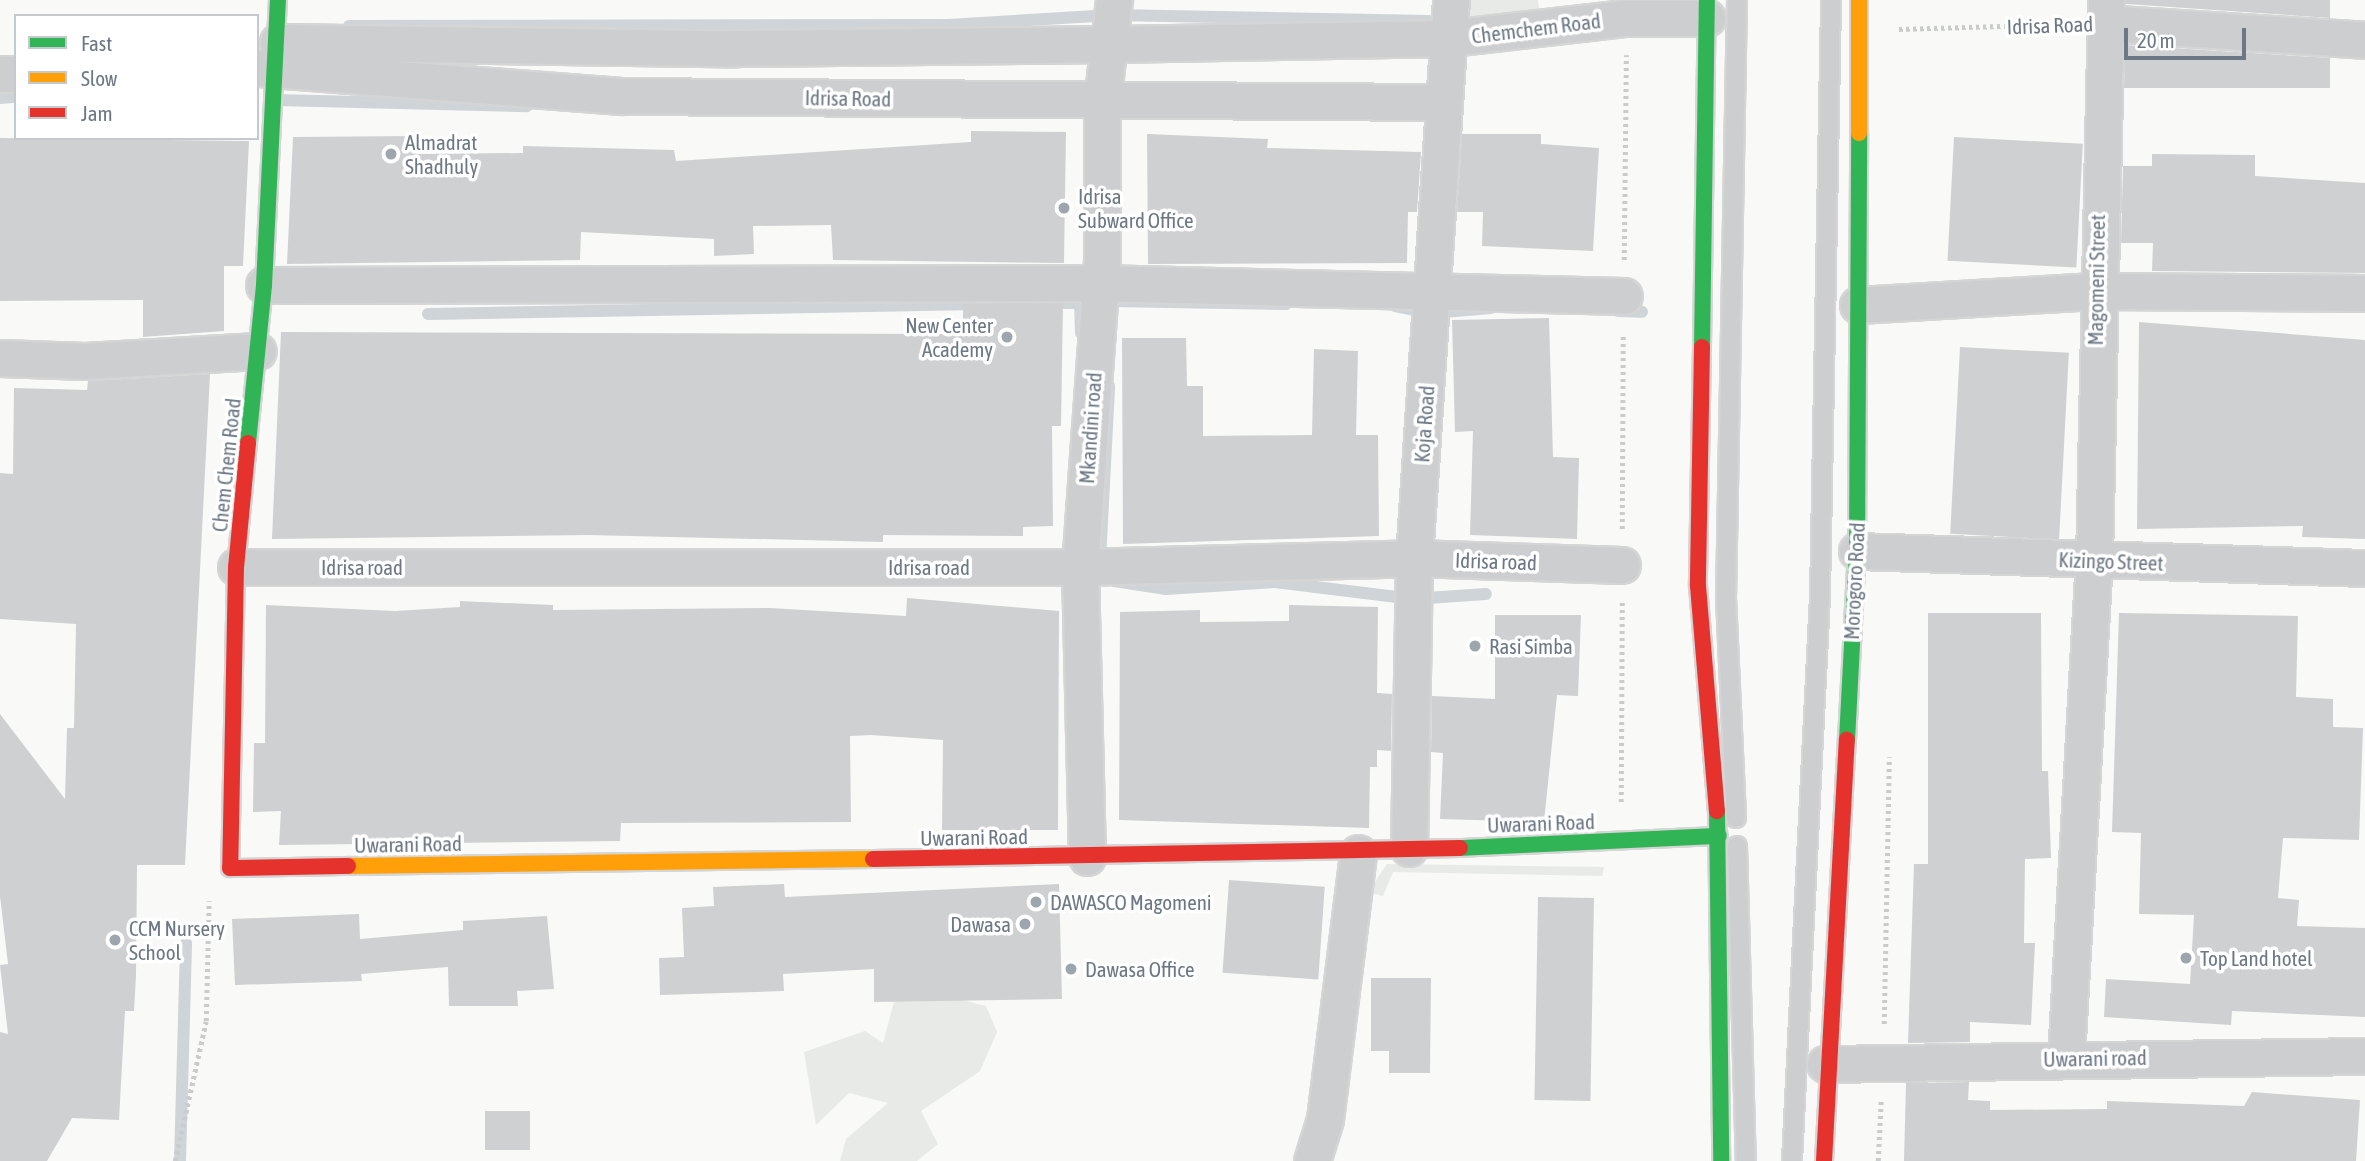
<!DOCTYPE html>
<style>
body{margin:0}
#map{position:relative;width:2365px;height:1161px;overflow:hidden;background:#f9f9f8;font-family:"Asap Condensed",sans-serif}
div>[style]{position:absolute}
[style*='--x']{left:calc(var(--x)*1px);top:calc(var(--y)*1px);width:calc(var(--w)*1px);rotate:calc(var(--a)*1deg)}
.green>*{inset:0;background:#e7eae6}
.stream>*{height:12px;margin:-6px;padding:0 6px;transform-origin:6px;border-radius:6px;background:#ced4d7}
.building>*{inset:0;background:#cfd0d2;transform-origin:0 0}
.path>*{height:4.5px;margin-top:-2.25px;transform-origin:0;background:repeating-linear-gradient(90deg,#cacbcc 0 3.5px,transparent 0 7px)}
.roads{filter:drop-shadow(2px 0 #d5d5d6) drop-shadow(-2px 0 #d5d5d6) drop-shadow(0 2px #d5d5d6) drop-shadow(0 -2px #d5d5d6)}
.lane>*{height:18px;margin:-9px;padding:0 9px;transform-origin:9px;border-radius:9px;background:#cdcecf}
.street>*{height:35px;margin:-17.5px;padding:0 17.5px;transform-origin:17.5px;border-radius:17.5px;background:#cdcecf}
.fast>*{height:16px;margin:-8px;padding:0 8px;transform-origin:8px;border-radius:8px;background:#30b455}
.slow>*{height:16px;margin:-8px;padding:0 8px;transform-origin:8px;border-radius:8px;background:#ff9f0a}
.jam>*{height:16px;margin:-8px;padding:0 8px;transform-origin:8px;border-radius:8px;background:#e5322d}
.dots>*{width:19px;height:19px;translate:-50% -50%;box-sizing:border-box;border:4px solid #fff;border-radius:50%}
span{translate:-50% -50%;white-space:nowrap;text-align:center;line-height:1.15;-webkit-text-stroke:7px #fff;paint-order:stroke}
.street-label{font-size:21px;color:#6c7885}
.poi-label{font-size:21px;color:#6c7885}
.left{translate:0 -50%;text-align:left}
.right{translate:-100% -50%;text-align:right}
.legend{position:absolute;left:14px;top:14px;width:245px;height:126px;box-sizing:border-box;background:#fff;border:2px solid #c4c9ce;margin:0;padding:9px 12px;list-style:none;font-size:21px;color:#6c7885}
.legend li{display:flex;align-items:center;gap:14px;height:35px}
.legend b{width:35px;border:2px solid #c4c9ce}
.scale{position:absolute;left:2124px;top:28px;width:122px;height:32px;box-sizing:border-box;border:4px solid #6c7885;border-top:0;padding-left:9px;font-size:21px;line-height:24px;white-space:nowrap;color:#6c7885;-webkit-text-stroke:5px #fff;paint-order:stroke}
</style>
<div id="map">
<div class="green">
<i style="clip-path:polygon(1445px 0,1538px 0,1539px 7px,1528px 29px,1467px 46px)"></i>
<i style="clip-path:polygon(1387px 864px,1604px 867px,1602px 876px,1393px 872px,1383px 896px,1368px 892px)"></i>
<i style="clip-path:polygon(929px 992px,986px 1006px,997px 1032px,980px 1071px,921px 1111px,938px 1144px,917px 1161px,840px 1161px,846px 1139px,888px 1103px,849px 1093px,816px 1125px,804px 1052px,865px 1031px,883px 1043px,894px 1002px)"></i>
</div>
<div class="stream">
<i style="--x:349;--y:26;--w:599;--a:-0.1"></i>
<i style="--x:948;--y:25;--w:165;--a:-3.5"></i>
<i style="--x:1113;--y:15;--w:316;--a:1.1"></i>
<i style="--x:0;--y:98;--w:16;--a:-4"></i>
<i style="--x:276;--y:100;--w:251;--a:1.4"></i>
<i style="--x:1048;--y:303;--w:32;--a:0"></i>
<i style="--x:1080;--y:303;--w:30;--a:88"></i>
<i style="--x:1395;--y:306;--w:38;--a:11"></i>
<i style="--x:1432;--y:313;--w:59;--a:-4.8"></i>
<i style="--x:1109;--y:308;--w:7;--a:-90"></i>
<i style="--x:1109;--y:301;--w:177;--a:1"></i>
<i style="--x:1618;--y:311;--w:24;--a:2"></i>
<i style="--x:428;--y:314;--w:549;--a:-1.04"></i>
<i style="--x:1100;--y:560;--w:174;--a:-87"></i>
<i style="--x:1114;--y:581;--w:53;--a:8.7"></i>
<i style="--x:1166;--y:589;--w:109;--a:-3.7"></i>
<i style="--x:1275;--y:582;--w:139;--a:7"></i>
<i style="--x:1413;--y:599;--w:73;--a:-3.9"></i>
<i style="--x:180;--y:1161;--w:218;--a:-88.4"></i>
</div>
<div class="building">
<i style="clip-path:polygon(2126px 0,2330px 0,2330px 18px,2126px 4px)"></i>
<i style="clip-path:polygon(2125px 45px,2330px 58px,2330px 88px,2124px 88px)"></i>
<i style="clip-path:polygon(971px 131px,1066px 132px,1064px 263px,833px 260px,831px 225px,753px 226px,754px 254px,714px 256px,714px 239px,581px 232px,580px 260px,287px 264px,293px 137px,416px 136px,416px 154px,523px 153px,523px 146px,674px 150px,676px 161px,971px 142px)"></i>
<i style="clip-path:polygon(1147px 134px,1268px 139px,1267px 148px,1421px 152px,1417px 212px,1408px 212px,1407px 263px,1148px 264px)"></i>
<i style="clip-path:polygon(1462px 134px,1541px 134px,1541px 144px,1599px 148px,1593px 251px,1482px 246px,1483px 212px,1457px 212px)"></i>
<i style="left:1954px;top:137px;width:129px;height:124px;rotate:3deg"></i>
<i style="clip-path:polygon(0 138px,249px 141px,243px 266px,224px 266px,224px 331px,143px 337px,143px 300px,0 301px)"></i>
<i style="clip-path:polygon(2152px 154px,2255px 155px,2255px 176px,2365px 183px,2365px 273px,2152px 271px,2153px 243px,2121px 243px,2123px 166px,2152px 166px)"></i>
<i style="clip-path:polygon(963px 303px,1063px 303px,1061px 426px,1052px 426px,1053px 526px,1023px 527px,1023px 536px,883px 535px,883px 542px,589px 535px,272px 539px,281px 332px,963px 334px)"></i>
<i style="clip-path:polygon(1549px 318px,1553px 457px,1579px 458px,1577px 539px,1470px 535px,1473px 431px,1455px 432px,1452px 320px)"></i>
<i style="clip-path:polygon(2139px 322px,2365px 340px,2365px 539px,2302px 537px,2303px 526px,2137px 529px)"></i>
<i style="clip-path:polygon(1122px 338px,1186px 338px,1187px 386px,1203px 386px,1203px 436px,1312px 435px,1314px 349px,1358px 351px,1356px 435px,1378px 435px,1379px 536px,1123px 544px)"></i>
<i style="left:1960px;top:347px;width:109px;height:187px;rotate:3deg"></i>
<i style="clip-path:polygon(210px 374px,185px 865px,137px 865px,136px 976px,134px 1011px,125px 1011px,119px 1120px,72px 1118px,47px 1161px,0 1161px,0 1032px,8px 1034px,0 965px,8px 964px,0 896px,0 714px,65px 799px,67px 728px,74px 728px,76px 624px,0 619px,0 473px,13px 474px,14px 388px,87px 390px,88px 381px)"></i>
<i style="clip-path:polygon(907px 598px,1059px 611px,1058px 830px,942px 830px,943px 740px,871px 735px,850px 736px,851px 822px,621px 823px,620px 841px,279px 845px,281px 811px,253px 812px,254px 743px,265px 743px,266px 605px,395px 611px,460px 607px,460px 601px,553px 605px,553px 610px,770px 608px,906px 616px)"></i>
<i style="clip-path:polygon(1289px 605px,1378px 607px,1377px 693px,1392px 694px,1391px 751px,1377px 750px,1377px 767px,1370px 767px,1369px 828px,1119px 820px,1120px 612px,1200px 610px,1200px 622px,1289px 621px)"></i>
<i style="clip-path:polygon(1928px 613px,2041px 613px,2042px 771px,2048px 771px,2051px 858px,2025px 859px,2024px 943px,2035px 943px,2031px 1025px,1970px 1022px,1970px 1042px,1908px 1043px,1914px 864px,1928px 864px)"></i>
<i style="clip-path:polygon(2119px 613px,2298px 616px,2296px 697px,2333px 699px,2333px 727px,2363px 728px,2359px 840px,2283px 838px,2278px 898px,2299px 900px,2297px 926px,2365px 928px,2365px 1017px,2232px 1011px,2231px 1025px,2104px 1017px,2106px 979px,2190px 984px,2194px 915px,2139px 914px,2141px 833px,2112px 832px)"></i>
<i style="clip-path:polygon(1495px 615px,1581px 615px,1578px 696px,1557px 695px,1544px 822px,1440px 819px,1443px 753px,1431px 752px,1432px 696px,1495px 699px)"></i>
<i style="left:1229px;top:880px;width:96px;height:93px;rotate:4deg"></i>
<i style="clip-path:polygon(784px 884px,785px 897px,1059px 884px,1062px 999px,874px 1002px,874px 969px,783px 974px,784px 991px,660px 995px,659px 958px,684px 957px,682px 908px,714px 906px,713px 887px)"></i>
<i style="left:1538px;top:897px;width:56px;height:203px;rotate:1deg"></i>
<i style="clip-path:polygon(359px 914px,360px 939px,463px 930px,463px 921px,547px 916px,554px 989px,517px 991px,518px 1006px,449px 1006px,448px 967px,361px 974px,362px 981px,235px 985px,232px 919px)"></i>
<i style="clip-path:polygon(1371px 978px,1431px 978px,1430px 1073px,1389px 1073px,1389px 1051px,1371px 1051px)"></i>
<i style="clip-path:polygon(1969px 1082px,1968px 1100px,1990px 1101px,1990px 1110px,2107px 1109px,2107px 1101px,2244px 1106px,2252px 1092px,2360px 1100px,2356px 1161px,1904px 1161px,1906px 1083px)"></i>
<i style="left:485px;top:1111px;width:45px;height:39px"></i>
</div>
<div class="path">
<i style="--x:1899;--y:29;--w:170;--a:-1.7"></i>
<i style="--x:1624;--y:260;--w:205;--a:-89.4"></i>
<i style="--x:1622;--y:529;--w:194;--a:-89.7"></i>
<i style="--x:1621;--y:802;--w:201;--a:-89.7"></i>
<i style="--x:1884;--y:1024;--w:267;--a:-88.9"></i>
<i style="--x:175;--y:1161;--w:143;--a:-77.5"></i>
<i style="--x:206;--y:1021;--w:120;--a:-88.6"></i>
<i style="--x:1878;--y:1161;--w:61;--a:-87.2"></i>
</div>
<div class="roads">
<div class="lane">
<i style="--x:1736;--y:818;--w:219;--a:-92.6"></i>
<i style="--x:1726;--y:599;--w:599;--a:-88.95"></i>
<i style="--x:1737;--y:846;--w:315;--a:88.4"></i>
<i style="--x:1792;--y:1161;--w:565;--a:-87.16"></i>
<i style="--x:1820;--y:597;--w:597;--a:-88.94"></i>
</div>
<div class="street">
<i style="--x:2104;--y:23;--w:262;--a:3.7"></i>
<i style="--x:278;--y:42;--w:457;--a:0.8"></i>
<i style="--x:735;--y:48;--w:378;--a:-0.6"></i>
<i style="--x:1113;--y:44;--w:337;--a:-1"></i>
<i style="--x:1450;--y:38;--w:177;--a:-6.5"></i>
<i style="--x:1626;--y:18;--w:81;--a:0"></i>
<i style="--x:257;--y:68;--w:364;--a:4.4"></i>
<i style="--x:620;--y:96;--w:821;--a:0.42"></i>
<i style="--x:0;--y:74;--w:16;--a:0"></i>
<i style="--x:264;--y:285;--w:834;--a:-0.14"></i>
<i style="--x:1098;--y:283;--w:526;--a:1.42"></i>
<i style="--x:1858;--y:305;--w:237;--a:-3.4"></i>
<i style="--x:2095;--y:291;--w:270;--a:0.4"></i>
<i style="--x:0;--y:358;--w:85;--a:2"></i>
<i style="--x:85;--y:361;--w:173;--a:-3.3"></i>
<i style="--x:1857;--y:551;--w:508;--a:1.92"></i>
<i style="--x:236;--y:567;--w:844;--a:0"></i>
<i style="--x:1080;--y:567;--w:334;--a:-1.5"></i>
<i style="--x:1414;--y:558;--w:208;--a:1.9"></i>
<i style="--x:1409;--y:848;--w:290;--a:-89"></i>
<i style="--x:1414;--y:558;--w:559;--a:-86.21"></i>
<i style="--x:1087;--y:857;--w:290;--a:-91.4"></i>
<i style="--x:1080;--y:567;--w:308;--a:-85.9"></i>
<i style="--x:1102;--y:260;--w:158;--a:-90"></i>
<i style="--x:1102;--y:102;--w:103;--a:-83.3"></i>
<i style="--x:2066;--y:1058;--w:498;--a:-86.8"></i>
<i style="--x:2094;--y:561;--w:561;--a:-88.77"></i>
<i style="--x:1825;--y:1064;--w:540;--a:-0.85"></i>
<i style="--x:1312;--y:1161;--w:44;--a:-72.8"></i>
<i style="--x:1325;--y:1119;--w:268;--a:-82.9"></i>
</div>
<div class="fast">
<i style="--x:1702;--y:347;--w:347;--a:-89.2"></i>
<i style="--x:248;--y:443;--w:159;--a:-84.2"></i>
<i style="--x:264;--y:285;--w:285;--a:-87.2"></i>
<i style="--x:1847;--y:740;--w:189;--a:-87"></i>
<i style="--x:1857;--y:551;--w:418;--a:-89.7"></i>
<i style="--x:1717;--y:811;--w:350;--a:89.3"></i>
<i style="--x:1460;--y:848;--w:259;--a:-2.7"></i>
</div>
<div class="slow">
<i style="--x:1859;--y:133;--w:133;--a:-90"></i>
<i style="--x:348;--y:866;--w:525;--a:-0.76"></i>
</div>
<div class="jam">
<i style="--x:1702;--y:347;--w:239;--a:91"></i>
<i style="--x:1698;--y:586;--w:226;--a:85.2"></i>
<i style="--x:248;--y:443;--w:125;--a:95.5"></i>
<i style="--x:236;--y:567;--w:301;--a:91.1"></i>
<i style="--x:230;--y:868;--w:118;--a:-1"></i>
<i style="--x:873;--y:859;--w:587;--a:-1.07"></i>
<i style="--x:1824;--y:1161;--w:422;--a:-86.9"></i>
</div>
</div>
<div class="dots">
<i style="left:391px;top:154px;background:#9da5ad"></i>
<i style="left:1064px;top:208px;background:#9da5ad"></i>
<i style="left:1007px;top:337px;background:#9da5ad"></i>
<i style="left:1475px;top:646px;background:#9da5ad"></i>
<i style="left:1036px;top:902px;background:#9da5ad"></i>
<i style="left:1025px;top:924px;background:#9da5ad"></i>
<i style="left:115px;top:940px;background:#9da5ad"></i>
<i style="left:2186px;top:958px;background:#9da5ad"></i>
<i style="left:1071px;top:969px;background:#9da5ad"></i>
</div>
<div class="street-label">
<span style="left:2050px;top:25px;rotate:-2deg">Idrisa Road</span>
<span style="left:1536px;top:28px;rotate:-7deg">Chemchem Road</span>
<span style="left:848px;top:98px;rotate:1deg">Idrisa Road</span>
<span style="left:2096px;top:280px;rotate:-89deg">Magomeni Street</span>
<span style="left:1424px;top:424px;rotate:-86deg">Koja Road</span>
<span style="left:1090px;top:428px;rotate:-86deg">Mkandini road</span>
<span style="left:226px;top:465px;rotate:-84deg">Chem Chem Road</span>
<span style="left:1496px;top:561px;rotate:2deg">Idrisa road</span>
<span style="left:2111px;top:561px;rotate:2deg">Kizingo Street</span>
<span style="left:362px;top:567px">Idrisa road</span>
<span style="left:929px;top:567px">Idrisa road</span>
<span style="left:1854px;top:581px;rotate:-87deg">Morogoro Road</span>
<span style="left:1541px;top:823px;rotate:-2deg">Uwarani Road</span>
<span style="left:974px;top:837px;rotate:-1deg">Uwarani Road</span>
<span style="left:408px;top:844px;rotate:-1deg">Uwarani Road</span>
<span style="left:2095px;top:1058px;rotate:-1deg">Uwarani road</span>
</div>
<div class="poi-label">
<span class="left" style="left:405px;top:154px">Almadrat<br>Shadhuly</span>
<span class="left" style="left:1078px;top:208px">Idrisa<br>Subward Office</span>
<span class="right" style="left:993px;top:337px">New Center<br>Academy</span>
<span class="left" style="left:1489px;top:646px">Rasi Simba</span>
<span class="left" style="left:1050px;top:902px">DAWASCO Magomeni</span>
<span class="right" style="left:1011px;top:924px">Dawasa</span>
<span class="left" style="left:129px;top:940px">CCM Nursery<br>School</span>
<span class="left" style="left:2200px;top:958px">Top Land hotel</span>
<span class="left" style="left:1085px;top:969px">Dawasa Office</span>
</div>
<ul class="legend">
<li><b style="height:9px;background:#30b455"></b>Fast</li>
<li><b style="height:9px;background:#ff9f0a"></b>Slow</li>
<li><b style="height:9px;background:#e5322d"></b>Jam</li>
</ul>
<div class="scale">20 m</div>
</div>
